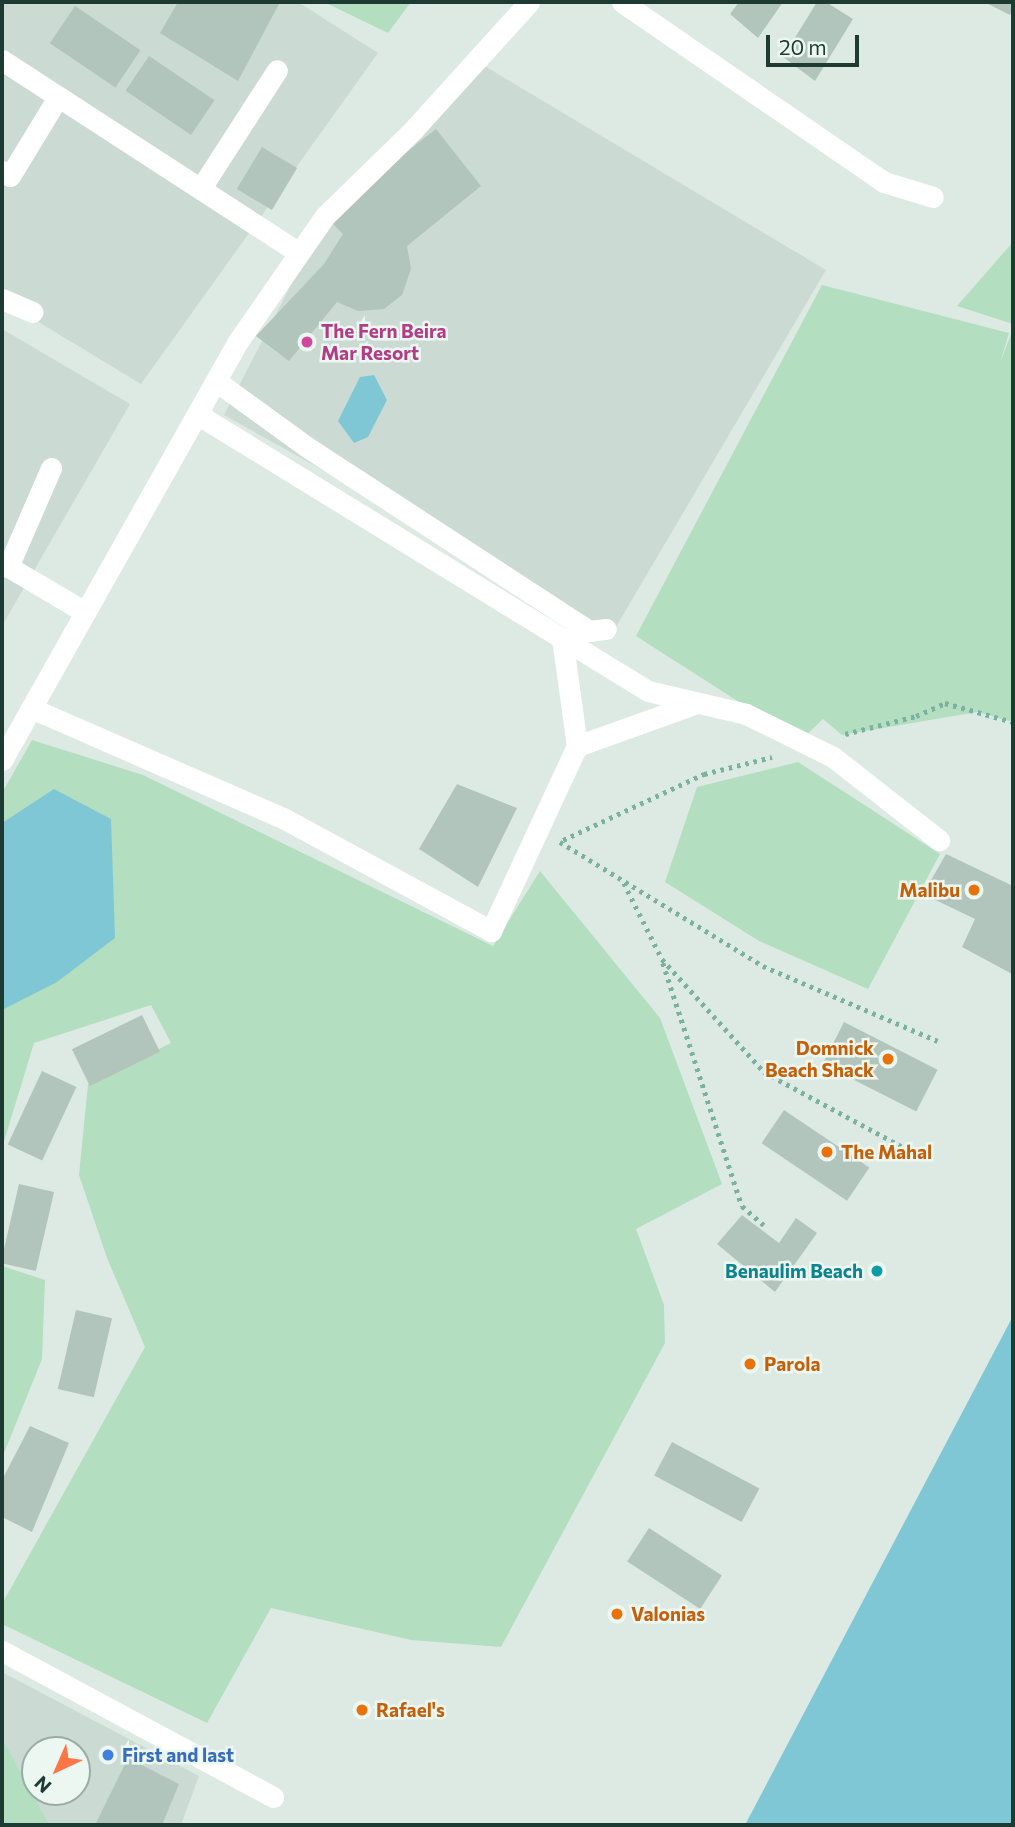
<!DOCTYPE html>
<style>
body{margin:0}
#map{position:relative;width:1015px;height:1827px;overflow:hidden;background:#ddeae4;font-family:Commissioner,sans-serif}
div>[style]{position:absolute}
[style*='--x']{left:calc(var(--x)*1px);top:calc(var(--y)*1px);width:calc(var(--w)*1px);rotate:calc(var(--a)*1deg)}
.built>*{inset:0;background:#cbdad3}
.green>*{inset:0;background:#b3debf}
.water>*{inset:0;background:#7fc7d5}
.building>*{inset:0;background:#b2c5bd;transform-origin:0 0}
.path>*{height:4.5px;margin-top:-2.25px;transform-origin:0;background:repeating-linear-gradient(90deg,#7ab1a0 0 3.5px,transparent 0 8.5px)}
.minor>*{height:21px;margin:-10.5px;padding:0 10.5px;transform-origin:10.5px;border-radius:10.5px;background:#fff}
.dots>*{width:19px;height:19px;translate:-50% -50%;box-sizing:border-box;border:4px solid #edf7f2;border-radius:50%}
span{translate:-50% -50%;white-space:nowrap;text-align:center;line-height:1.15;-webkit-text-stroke:5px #edf7f2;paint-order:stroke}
.hotel-label{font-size:19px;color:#b23c85;font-weight:700}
.left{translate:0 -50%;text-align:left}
.food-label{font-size:19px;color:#c56008;font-weight:700}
.right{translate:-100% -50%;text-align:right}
.culture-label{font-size:19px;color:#0d838f;font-weight:700}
.shop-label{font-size:19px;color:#366cbe;font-weight:700}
.frame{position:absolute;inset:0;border:4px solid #1d3b33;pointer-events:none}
.north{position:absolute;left:21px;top:1736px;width:70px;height:70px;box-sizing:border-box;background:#edf7f2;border:2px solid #9aaca6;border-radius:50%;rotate:224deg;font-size:19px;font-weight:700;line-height:28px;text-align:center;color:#1d3b33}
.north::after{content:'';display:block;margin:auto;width:24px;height:32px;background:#fe7547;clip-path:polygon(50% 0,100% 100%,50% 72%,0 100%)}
.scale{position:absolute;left:766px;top:35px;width:93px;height:32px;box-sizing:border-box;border:4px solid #1d3b33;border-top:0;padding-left:9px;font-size:21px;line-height:24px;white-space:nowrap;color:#1d3b33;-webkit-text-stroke:5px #edf7f2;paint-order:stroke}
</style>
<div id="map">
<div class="built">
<i style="clip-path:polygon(2px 2px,298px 2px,378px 53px,141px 384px,2px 300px)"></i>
<i style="clip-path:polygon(483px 65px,826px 270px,613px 632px,224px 415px,314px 240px)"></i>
<i style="clip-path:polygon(2px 329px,130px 404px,2px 626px)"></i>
<i style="clip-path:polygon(evenodd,2px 1672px,199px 1776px,181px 1825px,2px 1825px,2px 1672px,35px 1750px,77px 1750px,77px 1792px,35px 1792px,35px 1750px)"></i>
</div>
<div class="green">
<i style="clip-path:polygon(324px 2px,411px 2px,388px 33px)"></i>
<i style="clip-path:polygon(1013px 242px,1013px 324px,957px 306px)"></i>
<i style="clip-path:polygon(822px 285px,1009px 333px,1000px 363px,1013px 329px,1013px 722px,977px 712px,842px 735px,823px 719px,800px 741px,636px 636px)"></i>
<i style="clip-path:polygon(32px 740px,143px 775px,493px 946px,540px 871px,660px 1018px,722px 1184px,636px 1229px,664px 1305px,665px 1343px,501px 1647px,411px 1640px,271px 1608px,207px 1723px,2px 1624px,2px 1604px,145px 1347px,107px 1258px,79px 1175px,88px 1084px,171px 1043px,151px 1005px,34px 1043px,2px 1148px,2px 793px)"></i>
<i style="clip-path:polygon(798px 762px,940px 854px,868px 989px,759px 941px,665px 882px,697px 787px)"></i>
<i style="clip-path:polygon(2px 1266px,45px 1280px,42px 1359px,2px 1458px)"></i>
<i style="clip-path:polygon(4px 1742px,48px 1823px,47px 1825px,2px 1825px)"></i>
</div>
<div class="water">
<i style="clip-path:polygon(374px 375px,387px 400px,368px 437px,354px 443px,338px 421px,360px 377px)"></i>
<i style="clip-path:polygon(54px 789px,111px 819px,115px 938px,57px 982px,2px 1010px,2px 823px)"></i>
<i style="clip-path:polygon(1013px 1316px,1013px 1825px,745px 1825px)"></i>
</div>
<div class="building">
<i style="clip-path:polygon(178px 2px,280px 2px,238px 81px,160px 33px)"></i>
<i style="clip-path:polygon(739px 2px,783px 2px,758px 38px,730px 14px)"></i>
<i style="clip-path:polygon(817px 2px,826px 2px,853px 19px,815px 81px,783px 57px)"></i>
<i style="clip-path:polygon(984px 2px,1013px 2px,1013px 7px,1010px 15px)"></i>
<i style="left:75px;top:6px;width:79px;height:45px;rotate:34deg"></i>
<i style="left:149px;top:56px;width:79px;height:42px;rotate:34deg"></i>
<i style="clip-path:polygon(436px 129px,481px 186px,407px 246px,411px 269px,402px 295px,384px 309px,358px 311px,337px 302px,289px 361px,256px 336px,324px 264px,343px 234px,325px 216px)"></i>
<i style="left:262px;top:147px;width:41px;height:49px;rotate:31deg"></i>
<i style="clip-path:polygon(457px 784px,517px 808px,478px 887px,419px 849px)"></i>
<i style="clip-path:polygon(946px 854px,1013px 886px,1012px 974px,962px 947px,975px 919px,923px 894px)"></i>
<i style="left:142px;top:1015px;width:41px;height:78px;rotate:64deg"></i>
<i style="left:844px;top:1022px;width:105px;height:47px;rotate:27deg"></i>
<i style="left:42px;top:1071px;width:38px;height:81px;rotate:25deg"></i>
<i style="left:784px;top:1110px;width:103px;height:40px;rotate:34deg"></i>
<i style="left:19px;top:1184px;width:36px;height:81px;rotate:13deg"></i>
<i style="clip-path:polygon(742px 1215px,779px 1243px,796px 1218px,817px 1233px,775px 1292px,717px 1244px)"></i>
<i style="left:76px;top:1310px;width:37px;height:81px;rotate:13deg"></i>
<i style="clip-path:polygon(30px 1426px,69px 1443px,32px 1532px,2px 1517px,2px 1480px)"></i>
<i style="left:672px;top:1442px;width:99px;height:38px;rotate:28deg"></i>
<i style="left:649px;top:1528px;width:87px;height:40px;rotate:33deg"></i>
<i style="clip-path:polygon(128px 1758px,179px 1784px,162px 1825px,95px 1825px)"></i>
</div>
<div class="path">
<i style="--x:845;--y:734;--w:73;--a:-14.2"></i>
<i style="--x:916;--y:716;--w:32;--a:-24"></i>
<i style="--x:945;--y:703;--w:71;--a:15.6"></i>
<i style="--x:563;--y:840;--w:156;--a:-25.1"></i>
<i style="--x:704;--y:774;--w:70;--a:-14"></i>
<i style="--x:560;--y:842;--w:238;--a:31.4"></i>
<i style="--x:763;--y:966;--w:190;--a:23.2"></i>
<i style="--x:624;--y:883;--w:85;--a:63.4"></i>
<i style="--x:662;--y:959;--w:152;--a:47.9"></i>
<i style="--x:764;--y:1072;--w:156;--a:28.4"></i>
<i style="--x:663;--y:963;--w:256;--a:72"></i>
<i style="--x:742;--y:1206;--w:29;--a:41"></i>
</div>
<div class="minor">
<i style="--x:622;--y:2;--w:318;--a:34.5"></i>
<i style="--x:884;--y:182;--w:51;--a:17"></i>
<i style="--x:2;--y:60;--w:354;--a:33"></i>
<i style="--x:2;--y:171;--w:9;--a:32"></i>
<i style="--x:10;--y:176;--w:92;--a:-58.7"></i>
<i style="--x:201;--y:188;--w:140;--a:-57.2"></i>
<i style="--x:2;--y:299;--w:33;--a:23"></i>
<i style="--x:216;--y:381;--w:112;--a:36"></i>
<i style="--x:307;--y:447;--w:337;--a:33.1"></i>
<i style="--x:589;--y:631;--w:17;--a:-7"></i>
<i style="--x:197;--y:414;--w:529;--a:31.56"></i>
<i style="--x:648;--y:691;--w:101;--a:13.2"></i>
<i style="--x:746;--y:714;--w:97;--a:26.3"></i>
<i style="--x:833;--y:757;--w:135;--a:38.1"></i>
<i style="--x:2;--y:563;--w:96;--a:30.6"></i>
<i style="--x:8;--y:567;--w:108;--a:-66.5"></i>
<i style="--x:31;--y:708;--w:275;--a:23.6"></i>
<i style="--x:283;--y:818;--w:237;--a:28.5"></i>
<i style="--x:491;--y:931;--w:204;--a:-65.1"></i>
<i style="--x:577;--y:746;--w:109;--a:-97.9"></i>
<i style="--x:577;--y:746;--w:127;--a:-19.7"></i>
<i style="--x:2;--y:760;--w:482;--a:-60.6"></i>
<i style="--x:239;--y:340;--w:151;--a:-55.3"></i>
<i style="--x:325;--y:216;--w:124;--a:-44.3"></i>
<i style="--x:414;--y:129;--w:171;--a:-47.8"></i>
<i style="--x:2;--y:1651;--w:308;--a:28.3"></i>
</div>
<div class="dots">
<i style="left:307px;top:342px;background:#d1479c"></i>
<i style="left:974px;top:890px;background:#e8710a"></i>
<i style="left:888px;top:1059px;background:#e8710a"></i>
<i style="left:827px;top:1152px;background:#e8710a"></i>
<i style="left:877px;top:1271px;background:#0f9aa8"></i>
<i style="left:750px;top:1364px;background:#e8710a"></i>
<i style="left:617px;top:1614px;background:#e8710a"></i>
<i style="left:362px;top:1710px;background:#e8710a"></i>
<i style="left:108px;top:1755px;background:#3f7fe0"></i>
</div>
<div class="hotel-label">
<span class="left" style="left:321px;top:342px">The Fern Beira<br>Mar Resort</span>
</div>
<div class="food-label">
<span class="right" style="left:960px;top:890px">Malibu</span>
<span class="right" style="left:874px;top:1059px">Domnick<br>Beach Shack</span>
<span class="left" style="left:841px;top:1152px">The Mahal</span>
<span class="left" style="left:764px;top:1364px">Parola</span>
<span class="left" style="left:631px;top:1614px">Valonias</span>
<span class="left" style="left:376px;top:1710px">Rafael's</span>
</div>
<div class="culture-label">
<span class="right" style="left:863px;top:1271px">Benaulim Beach</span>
</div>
<div class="shop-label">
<span class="left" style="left:122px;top:1755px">First and last</span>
</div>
<div class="frame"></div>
<div class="north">N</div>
<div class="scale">20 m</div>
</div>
